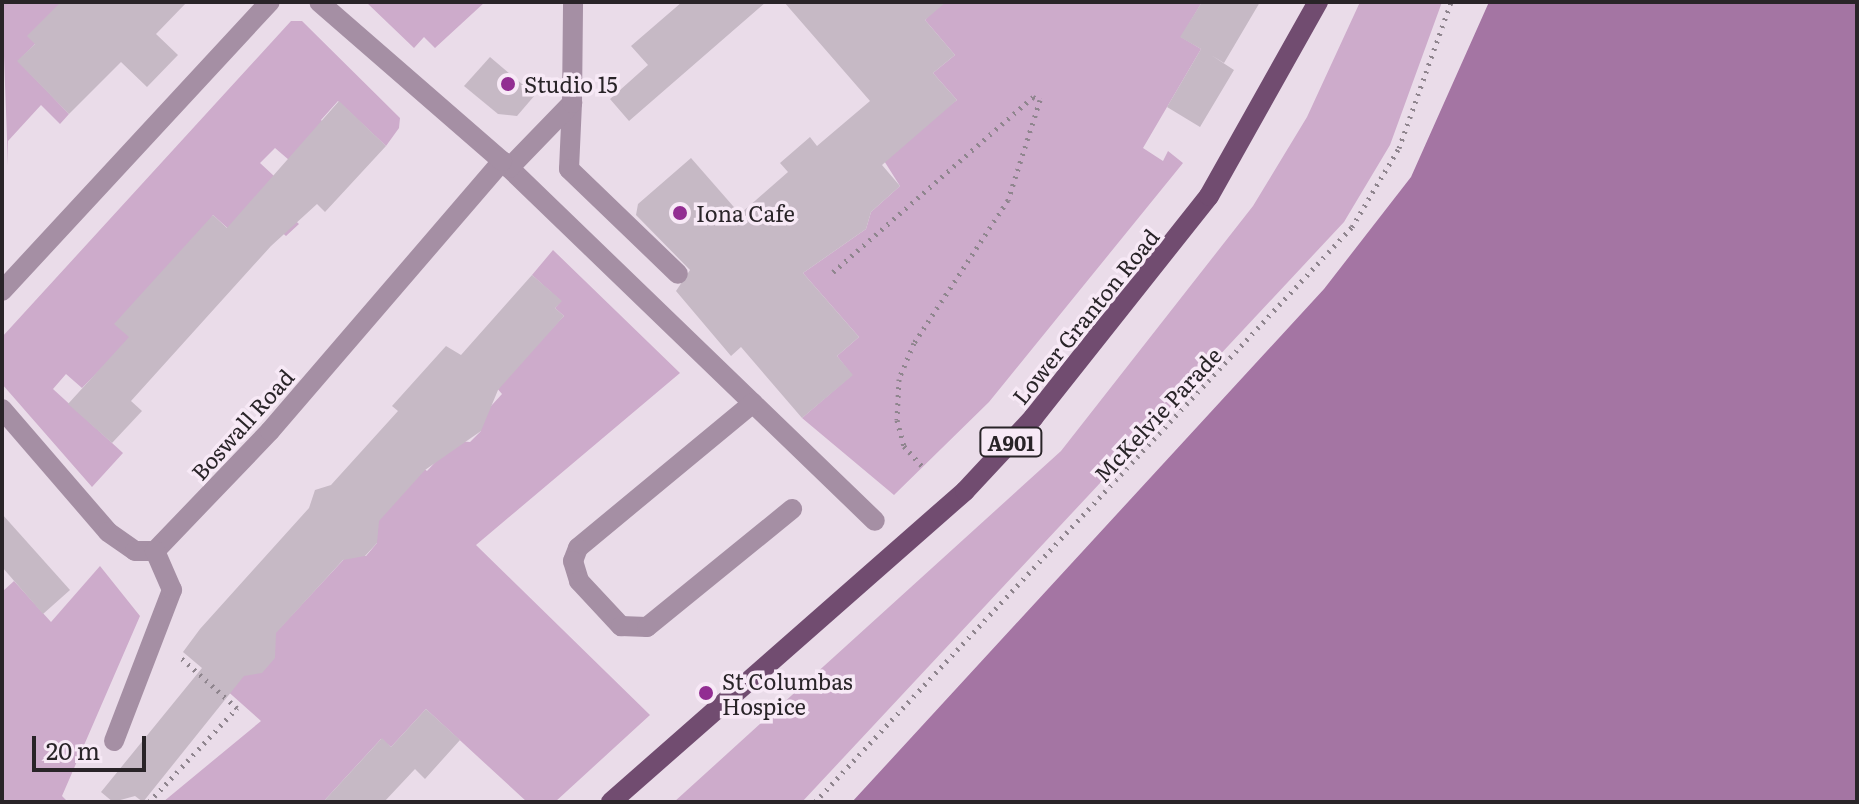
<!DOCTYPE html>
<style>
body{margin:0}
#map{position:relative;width:1859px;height:804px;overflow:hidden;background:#eadce9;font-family:Literata,serif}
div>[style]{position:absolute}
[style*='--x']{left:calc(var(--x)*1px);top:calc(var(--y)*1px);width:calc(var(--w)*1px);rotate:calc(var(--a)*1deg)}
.green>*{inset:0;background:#cdabcb}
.water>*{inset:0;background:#a475a3}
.building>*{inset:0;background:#c6b9c5}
.path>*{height:5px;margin-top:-2.5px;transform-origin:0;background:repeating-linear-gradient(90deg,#8f858e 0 2px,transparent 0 8px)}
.minor>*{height:20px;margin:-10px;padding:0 10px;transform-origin:10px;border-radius:10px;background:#a58fa4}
.major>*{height:20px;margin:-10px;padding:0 10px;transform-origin:10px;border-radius:10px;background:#714c70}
.dots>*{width:22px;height:22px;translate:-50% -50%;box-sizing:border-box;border:4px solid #f7e9f6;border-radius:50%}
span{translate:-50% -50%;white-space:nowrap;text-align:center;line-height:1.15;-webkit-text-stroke:7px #f7e9f6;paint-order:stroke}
.shield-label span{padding:2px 6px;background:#f7e9f6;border:2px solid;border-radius:6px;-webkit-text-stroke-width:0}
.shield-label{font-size:20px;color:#292428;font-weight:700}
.poi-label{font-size:22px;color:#292428}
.left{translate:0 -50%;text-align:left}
.street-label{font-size:22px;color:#292428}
.frame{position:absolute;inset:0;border:4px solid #292428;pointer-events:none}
.scale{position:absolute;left:32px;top:736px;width:114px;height:36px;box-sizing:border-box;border:4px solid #292428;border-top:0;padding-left:10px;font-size:24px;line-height:28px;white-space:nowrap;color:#292428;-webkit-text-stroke:6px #f7e9f6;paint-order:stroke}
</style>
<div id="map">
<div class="green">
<i style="clip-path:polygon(2px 2px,83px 2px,101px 41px,35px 44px,18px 61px,69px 114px,60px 124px,41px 105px,8px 141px,8px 166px)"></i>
<i style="clip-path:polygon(366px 2px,485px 2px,435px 48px,424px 37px,414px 48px)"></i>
<i style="clip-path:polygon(940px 2px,1202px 2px,1181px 37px,1201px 49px,1143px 148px,1163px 161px,1168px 151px,1183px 163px,989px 402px,894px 495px,802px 418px,852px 375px,837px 356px,859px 337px,803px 273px,866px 229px,871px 212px,900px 186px,881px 156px,957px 100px,933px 73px,955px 55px,925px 20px)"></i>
<i style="clip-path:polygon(1360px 2px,1442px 2px,1390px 145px,1344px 222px,802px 802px,674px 802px,1061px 451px,1253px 206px,1307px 117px)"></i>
<i style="clip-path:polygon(291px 21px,302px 21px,400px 118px,399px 128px,386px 146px,338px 101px,321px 120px,330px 129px,296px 166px,275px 148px,260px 163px,274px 176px,262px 190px,299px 224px,286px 236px,260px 214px,260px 257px,213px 215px,131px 338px,82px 388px,66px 374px,53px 389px,123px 453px,92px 487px,2px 384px,2px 337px)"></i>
<i style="clip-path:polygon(553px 250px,680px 373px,476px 545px,650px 715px,555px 802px,527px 802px,426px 709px,391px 747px,381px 739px,323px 802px,163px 802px,261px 721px,224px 688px,347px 556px,366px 556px,377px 543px,375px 525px,422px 467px,427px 471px,455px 441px,470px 442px,481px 431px,481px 417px,502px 394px,496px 387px,564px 316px,555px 308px,561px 301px,532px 275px)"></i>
<i style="clip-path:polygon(100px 566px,140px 616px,62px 796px,68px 802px,2px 802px,2px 592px,14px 581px,51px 622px)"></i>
</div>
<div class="water">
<i style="clip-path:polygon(1489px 2px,1857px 2px,1857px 802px,852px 802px,1324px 289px,1411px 177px)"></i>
</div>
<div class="building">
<i style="clip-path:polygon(61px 2px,187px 2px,156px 34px,178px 55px,147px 87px,121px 62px,69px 114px,17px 61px,35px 44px,27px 36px)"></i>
<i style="clip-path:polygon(682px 2px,766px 2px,629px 121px,610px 99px,648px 65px,631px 46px)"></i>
<i style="clip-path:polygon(784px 2px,946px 2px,925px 20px,955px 55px,933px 73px,957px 100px,882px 165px,900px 186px,871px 212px,866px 229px,803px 273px,859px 337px,837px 356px,853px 375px,802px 418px,741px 347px,731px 356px,676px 291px,690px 270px,636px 215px,638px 204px,691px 158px,740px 214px,788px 172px,780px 163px,810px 137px,817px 146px,870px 101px)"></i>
<i style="clip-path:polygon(1202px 2px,1260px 2px,1224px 63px,1211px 55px,1234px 70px,1200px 127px,1167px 107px,1201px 49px,1180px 37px)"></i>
<i style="clip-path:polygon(490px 57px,535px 95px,517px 116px,498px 114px,464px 86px)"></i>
<i style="clip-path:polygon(339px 101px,386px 146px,325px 212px,317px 204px,271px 246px,131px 401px,142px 411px,112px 443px,68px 404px,129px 337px,114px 324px,213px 215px,227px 228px)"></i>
<i style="clip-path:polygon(532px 275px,562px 301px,555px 308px,564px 316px,498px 390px,481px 431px,425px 470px,379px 521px,377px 543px,365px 556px,343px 560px,276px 633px,275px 658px,262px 673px,244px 676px,143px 802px,135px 796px,113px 802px,101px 792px,202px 668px,183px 652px,200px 629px,309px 508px,315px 490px,331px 485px,398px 411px,392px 406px,446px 346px,461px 355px)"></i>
<i style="clip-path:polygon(2px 514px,70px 590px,43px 614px,2px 567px)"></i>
<i style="clip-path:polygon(426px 709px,460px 740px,425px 779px,415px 769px,384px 802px,323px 802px,382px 738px,391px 747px)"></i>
</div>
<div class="path">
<i style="--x:833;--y:272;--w:266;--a:-41.2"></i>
<i style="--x:1033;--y:97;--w:8;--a:23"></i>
<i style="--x:1040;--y:100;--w:105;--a:107.7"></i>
<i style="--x:1008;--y:200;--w:171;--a:123.3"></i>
<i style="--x:914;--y:343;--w:39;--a:113"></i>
<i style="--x:899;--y:379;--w:41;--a:92.8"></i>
<i style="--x:897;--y:420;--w:27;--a:75"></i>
<i style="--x:904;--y:446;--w:28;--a:48"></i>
<i style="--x:149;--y:802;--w:129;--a:-46.9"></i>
<i style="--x:237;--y:708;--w:79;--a:-138.1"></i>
<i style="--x:815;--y:802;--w:787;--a:-46.96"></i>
<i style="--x:1352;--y:227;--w:92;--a:-59.3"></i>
<i style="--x:1399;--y:148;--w:155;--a:-70.4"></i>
</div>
<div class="minor">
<i style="--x:572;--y:103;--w:66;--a:92.6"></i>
<i style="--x:569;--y:169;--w:151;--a:43.9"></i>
<i style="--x:502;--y:161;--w:518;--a:43.98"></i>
<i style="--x:509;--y:168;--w:91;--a:-45.9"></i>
<i style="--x:572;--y:103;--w:101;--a:-89.4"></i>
<i style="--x:2;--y:291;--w:394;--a:-47.2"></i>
<i style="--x:753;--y:403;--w:227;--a:140.4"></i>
<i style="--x:578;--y:548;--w:14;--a:111"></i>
<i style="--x:573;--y:561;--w:21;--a:73"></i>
<i style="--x:579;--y:581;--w:62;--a:47"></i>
<i style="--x:621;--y:626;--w:26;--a:2"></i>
<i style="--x:647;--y:627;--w:187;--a:-39.1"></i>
<i style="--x:2;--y:409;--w:162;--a:49.2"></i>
<i style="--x:108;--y:532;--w:33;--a:35"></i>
<i style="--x:135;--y:551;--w:20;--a:0"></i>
<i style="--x:155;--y:551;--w:166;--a:-46.2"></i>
<i style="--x:270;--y:431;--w:356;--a:-49.3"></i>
<i style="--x:502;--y:161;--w:242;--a:-139"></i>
<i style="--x:114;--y:741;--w:162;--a:-69"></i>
<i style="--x:172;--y:590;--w:43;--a:-113.6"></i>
</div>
<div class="major">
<i style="--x:611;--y:802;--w:471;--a:-41.3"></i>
<i style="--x:965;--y:491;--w:100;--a:-47"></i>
<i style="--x:1033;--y:418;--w:283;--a:-51.6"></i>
<i style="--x:1209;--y:196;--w:223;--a:-60.7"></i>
</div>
<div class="dots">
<i style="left:508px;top:84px;background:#922d92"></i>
<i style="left:680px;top:213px;background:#922d92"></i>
<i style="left:706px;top:693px;background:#922d92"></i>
</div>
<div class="shield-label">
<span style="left:1011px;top:442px">A901</span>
</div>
<div class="poi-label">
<span class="left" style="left:524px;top:84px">Studio 15</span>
<span class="left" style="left:696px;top:213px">Iona Cafe</span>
<span class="left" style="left:722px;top:693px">St Columbas<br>Hospice</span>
</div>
<div class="street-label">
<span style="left:1085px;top:316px;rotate:-51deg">Lower Granton Road</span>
<span style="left:1157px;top:414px;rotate:-47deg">McKelvie Parade</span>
<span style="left:242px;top:424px;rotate:-48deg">Boswall Road</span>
</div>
<div class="frame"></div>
<div class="scale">20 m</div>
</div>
